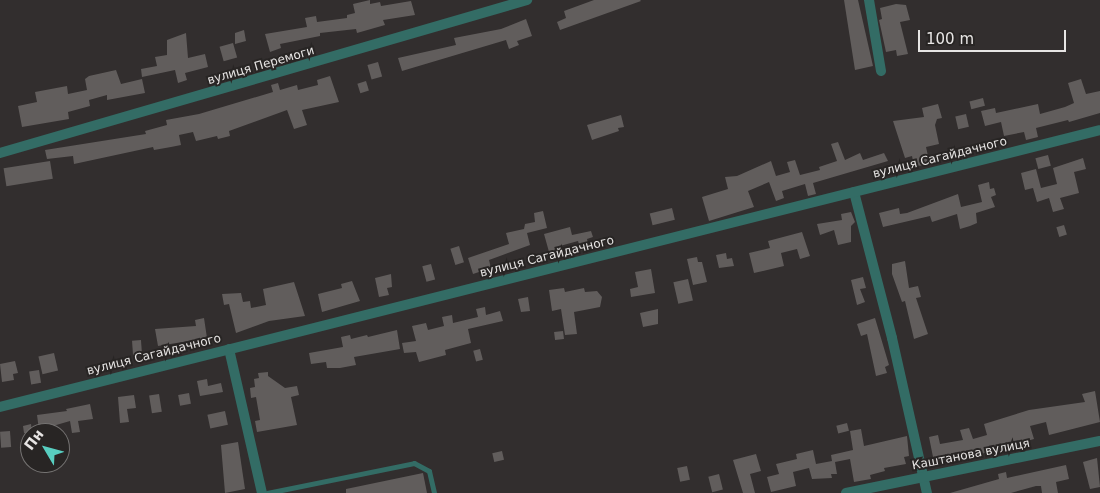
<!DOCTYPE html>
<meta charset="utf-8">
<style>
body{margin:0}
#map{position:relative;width:1100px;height:493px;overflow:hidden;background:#322e2e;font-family:"DejaVu Sans",sans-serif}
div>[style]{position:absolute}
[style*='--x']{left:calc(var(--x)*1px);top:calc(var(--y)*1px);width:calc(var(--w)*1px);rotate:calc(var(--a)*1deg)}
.building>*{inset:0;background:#615d5c;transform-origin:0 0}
.lane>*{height:5px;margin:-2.5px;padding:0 2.5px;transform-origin:2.5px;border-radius:2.5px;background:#336c65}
.street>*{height:10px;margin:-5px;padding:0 5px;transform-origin:5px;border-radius:5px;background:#336c65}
span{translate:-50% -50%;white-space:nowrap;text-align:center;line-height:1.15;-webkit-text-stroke:4px #282524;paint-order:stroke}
.street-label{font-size:12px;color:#e7e5e4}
.north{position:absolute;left:20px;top:423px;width:50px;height:50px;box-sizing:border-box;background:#282524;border:1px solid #747271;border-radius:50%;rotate:307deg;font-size:14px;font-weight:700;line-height:20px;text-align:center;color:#e7e5e4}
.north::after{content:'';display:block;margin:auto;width:18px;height:22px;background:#58cec0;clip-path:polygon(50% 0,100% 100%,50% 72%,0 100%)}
.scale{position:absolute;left:918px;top:30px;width:148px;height:22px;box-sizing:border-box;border:2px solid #e7e5e4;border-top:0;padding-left:6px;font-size:15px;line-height:18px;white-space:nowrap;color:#e7e5e4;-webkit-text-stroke:4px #282524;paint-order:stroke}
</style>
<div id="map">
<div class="building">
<i style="clip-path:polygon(370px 0,370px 4px,380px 2px,381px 6px,411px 1px,415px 15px,383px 20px,385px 25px,357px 33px,356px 29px,320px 33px,320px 36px,280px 44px,281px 48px,270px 52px,265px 34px,307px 27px,305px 18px,316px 16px,317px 22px,347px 18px,347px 15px,355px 13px,353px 4px)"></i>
<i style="clip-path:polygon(594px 0,640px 0,641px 1px,560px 30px,557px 22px,566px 18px,564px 11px)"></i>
<i style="clip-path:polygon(844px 0,858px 0,873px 66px,855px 70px)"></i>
<i style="clip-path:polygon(896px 4px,906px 5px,910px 20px,900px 22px,908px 54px,897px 56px,896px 50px,886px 52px,879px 20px,882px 19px,880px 8px)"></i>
<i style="clip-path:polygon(526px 19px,532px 36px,517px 41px,519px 45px,509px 49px,506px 40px,402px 71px,398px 58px,456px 45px,454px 38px,501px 29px)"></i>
<i style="clip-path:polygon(244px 30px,246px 41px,235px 44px,235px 33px)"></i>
<i style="clip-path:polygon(186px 33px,188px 58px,205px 54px,208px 67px,185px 73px,187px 80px,178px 83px,175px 70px,142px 77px,141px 69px,157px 66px,155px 57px,167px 55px,167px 40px)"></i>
<i style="left:233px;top:43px;width:15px;height:14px;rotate:74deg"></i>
<i style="left:378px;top:62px;width:15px;height:11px;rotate:74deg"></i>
<i style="clip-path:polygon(116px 70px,121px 84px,142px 79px,145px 93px,107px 100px,107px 95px,89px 100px,90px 106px,68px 112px,69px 119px,22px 127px,18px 106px,37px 102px,35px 92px,67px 86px,68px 94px,87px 90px,85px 79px,89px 76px)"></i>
<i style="clip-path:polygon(330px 76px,339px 102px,302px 110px,307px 125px,294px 129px,287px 110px,229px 131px,230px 136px,218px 139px,217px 136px,196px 141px,193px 132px,179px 135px,181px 145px,171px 147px,154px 150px,153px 147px,74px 164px,73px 156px,47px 159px,45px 150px,146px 134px,145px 131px,167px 125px,166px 120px,199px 114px,273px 92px,271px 85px,278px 83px,280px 90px,297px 85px,298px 90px,318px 85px,317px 80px)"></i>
<i style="clip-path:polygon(1081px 79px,1086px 94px,1100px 91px,1100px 113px,1069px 122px,1068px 120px,1036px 128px,1038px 137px,1026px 140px,1024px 132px,1004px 136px,1001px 122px,985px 126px,981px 111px,995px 108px,996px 113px,1038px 104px,1040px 114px,1065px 107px,1074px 103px,1068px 83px)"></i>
<i style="left:366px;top:81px;width:10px;height:9px;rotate:73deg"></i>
<i style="left:983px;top:98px;width:8px;height:14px;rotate:76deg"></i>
<i style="clip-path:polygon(938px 104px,942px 118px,937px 119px,935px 125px,939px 144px,926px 147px,930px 165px,914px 166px,912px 156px,905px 158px,893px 121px,924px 117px,922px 108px)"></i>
<i style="left:966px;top:114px;width:13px;height:11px;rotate:77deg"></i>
<i style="clip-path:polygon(621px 115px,624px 127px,618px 128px,619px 131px,592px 140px,587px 125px)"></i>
<i style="clip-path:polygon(838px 142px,845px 160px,860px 153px,863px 160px,884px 153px,888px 161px,813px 183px,816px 194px,808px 196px,805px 184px,782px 191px,784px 198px,776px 201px,769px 182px,748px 191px,754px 207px,709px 221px,702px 197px,728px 189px,725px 177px,737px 176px,771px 161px,776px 176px,790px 172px,787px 162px,795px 160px,800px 175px,820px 170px,819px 167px,837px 161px,831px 144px)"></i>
<i style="left:1048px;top:155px;width:11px;height:13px;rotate:75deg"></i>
<i style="clip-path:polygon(1083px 158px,1086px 169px,1074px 172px,1079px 193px,1060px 198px,1064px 209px,1053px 212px,1049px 198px,1037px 202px,1033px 188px,1025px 190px,1021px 173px,1036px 169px,1041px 188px,1057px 184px,1053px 168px)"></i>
<i style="left:50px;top:161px;width:18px;height:47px;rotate:81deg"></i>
<i style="clip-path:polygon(989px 182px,990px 189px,994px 188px,996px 195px,991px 197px,995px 207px,976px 213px,977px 223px,970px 226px,960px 229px,957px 214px,932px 222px,930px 216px,883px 227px,879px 213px,899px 208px,900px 214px,907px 213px,958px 194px,961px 207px,982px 202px,978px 185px)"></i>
<i style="left:672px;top:208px;width:12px;height:23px;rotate:76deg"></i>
<i style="clip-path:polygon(543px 211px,547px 228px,527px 233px,530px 245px,489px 260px,491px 268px,473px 274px,468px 258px,509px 244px,506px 233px,524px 229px,525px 224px,535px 222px,534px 213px)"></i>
<i style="clip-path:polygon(851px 212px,855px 222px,851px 226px,851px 242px,838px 245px,834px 230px,820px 235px,817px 224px,842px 220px,841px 214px)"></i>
<i style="left:1064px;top:225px;width:10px;height:8px;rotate:73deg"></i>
<i style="clip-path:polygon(570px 227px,572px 235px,591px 231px,593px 237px,587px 239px,589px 249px,581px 251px,578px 241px,560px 246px,563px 256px,551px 259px,544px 234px)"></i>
<i style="clip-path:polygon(802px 232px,810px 256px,800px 259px,797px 249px,781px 253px,784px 266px,754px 273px,749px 253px,770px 248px,768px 241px)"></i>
<i style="left:459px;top:246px;width:17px;height:9px;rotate:73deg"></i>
<i style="clip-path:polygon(726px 253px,727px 259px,732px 258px,734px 266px,719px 268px,716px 255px)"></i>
<i style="clip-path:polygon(697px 257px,698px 262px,702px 262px,707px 282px,693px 285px,687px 259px)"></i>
<i style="clip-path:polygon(905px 261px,909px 288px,918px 286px,921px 297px,916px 298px,928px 334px,914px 339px,905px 301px,902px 302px,892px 274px,892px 264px)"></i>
<i style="left:431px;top:264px;width:16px;height:9px;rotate:75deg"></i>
<i style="clip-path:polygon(651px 269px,655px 293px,631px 297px,630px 289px,638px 287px,635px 272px)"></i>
<i style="clip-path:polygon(391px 274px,392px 287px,387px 288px,389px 295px,379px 297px,375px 278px)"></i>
<i style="clip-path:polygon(863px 277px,866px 288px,860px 289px,865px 302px,857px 305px,851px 280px)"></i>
<i style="left:688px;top:279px;width:22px;height:15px;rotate:77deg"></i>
<i style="clip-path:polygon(352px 281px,360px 301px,322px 312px,318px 294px,342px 288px,341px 284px)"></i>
<i style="clip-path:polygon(294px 282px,305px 316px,269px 321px,236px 333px,229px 304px,224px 305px,222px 294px,241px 293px,243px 302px,250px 301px,251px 308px,266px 305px,263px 289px)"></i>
<i style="clip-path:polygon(564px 288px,565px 292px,584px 288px,585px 292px,597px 291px,602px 297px,600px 307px,574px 312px,577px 334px,565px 335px,561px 309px,552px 311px,549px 290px)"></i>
<i style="clip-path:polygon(528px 297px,530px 311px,521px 312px,518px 299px)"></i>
<i style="clip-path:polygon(485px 307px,486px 315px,500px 311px,503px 321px,468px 329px,471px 343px,445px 350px,446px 355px,419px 362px,416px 352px,404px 353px,402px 343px,416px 341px,412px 326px,426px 323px,428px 330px,444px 326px,442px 317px,452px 315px,453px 323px,478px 317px,476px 309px)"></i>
<i style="clip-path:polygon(658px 309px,658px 324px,643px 327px,640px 313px)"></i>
<i style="clip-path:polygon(204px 318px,207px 338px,158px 346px,155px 329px,196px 326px,195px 320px)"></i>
<i style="clip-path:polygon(875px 318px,889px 365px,885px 367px,887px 373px,876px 376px,867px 334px,861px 336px,857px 324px)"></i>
<i style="clip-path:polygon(397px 330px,400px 349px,354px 357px,356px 365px,340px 368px,327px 368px,326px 362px,311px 364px,309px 353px,343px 347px,341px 337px,350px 335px,351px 339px,367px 335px,368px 337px)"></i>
<i style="left:563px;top:331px;width:8px;height:9px;rotate:83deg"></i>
<i style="left:141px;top:340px;width:15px;height:9px;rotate:86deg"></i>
<i style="left:480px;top:349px;width:11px;height:7px;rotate:75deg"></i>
<i style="left:54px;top:353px;width:18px;height:16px;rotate:77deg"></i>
<i style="clip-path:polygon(15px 361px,18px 373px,13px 374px,14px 380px,2px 382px,0 364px)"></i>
<i style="left:39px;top:370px;width:13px;height:10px;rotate:81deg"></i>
<i style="clip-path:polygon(268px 372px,268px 376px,285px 388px,297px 386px,299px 395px,291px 397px,297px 425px,257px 432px,255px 421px,260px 420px,256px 397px,251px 398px,250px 388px,255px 387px,254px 379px,259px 378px,258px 373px)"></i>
<i style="clip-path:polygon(207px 379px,208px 386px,221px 383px,223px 392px,200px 396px,197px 381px)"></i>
<i style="clip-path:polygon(1095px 391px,1100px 422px,1049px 435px,1046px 422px,1030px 426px,1034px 439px,981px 454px,934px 462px,929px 437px,938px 435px,940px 444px,963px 440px,960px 430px,969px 428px,973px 439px,987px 435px,984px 424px,1029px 410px,1085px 402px,1082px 394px)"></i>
<i style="left:189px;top:393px;width:11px;height:11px;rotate:80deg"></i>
<i style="left:159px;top:394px;width:18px;height:10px;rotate:81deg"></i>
<i style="clip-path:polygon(134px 395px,136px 408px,127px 409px,129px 422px,120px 423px,118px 397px)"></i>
<i style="clip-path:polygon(90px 404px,93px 419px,78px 421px,80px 432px,72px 433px,70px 421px,39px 430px,37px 415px,67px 411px,66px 409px)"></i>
<i style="left:225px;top:411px;width:14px;height:18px;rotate:78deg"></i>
<i style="left:847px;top:423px;width:8px;height:11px;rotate:76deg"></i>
<i style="clip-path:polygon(31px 424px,32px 433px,24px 433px,23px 426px)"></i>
<i style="clip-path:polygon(861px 429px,864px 446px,907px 436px,909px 456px,904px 457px,906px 464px,884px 468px,885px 471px,870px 475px,871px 479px,854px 482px,850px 459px,835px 462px,837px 474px,831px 474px,832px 478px,812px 479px,809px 468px,793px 472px,796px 486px,771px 492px,767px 477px,779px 474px,776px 464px,797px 459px,796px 454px,813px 450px,816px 464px,832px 461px,831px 455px,853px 450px,850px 431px)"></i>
<i style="left:10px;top:431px;width:16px;height:10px;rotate:86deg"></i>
<i style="clip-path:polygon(238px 442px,245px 489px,225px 493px,221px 445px)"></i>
<i style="left:502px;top:451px;width:9px;height:10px;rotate:77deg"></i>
<i style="clip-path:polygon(756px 454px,761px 471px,750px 474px,755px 493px,743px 493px,733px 460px)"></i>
<i style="clip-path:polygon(1097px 458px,1100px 487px,1090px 489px,1083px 462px)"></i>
<i style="clip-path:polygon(1066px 465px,1069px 479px,1056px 482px,1058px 493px,1042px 493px,1041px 486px,1036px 486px,1011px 493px,950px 493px,999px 479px,998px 474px,1006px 472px,1007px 478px)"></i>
<i style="left:687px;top:466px;width:14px;height:10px;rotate:78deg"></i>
<i style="clip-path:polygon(423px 473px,427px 493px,346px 493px,346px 489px)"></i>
<i style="left:719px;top:474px;width:16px;height:11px;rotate:76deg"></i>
</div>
<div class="lane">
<i style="--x:267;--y:493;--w:150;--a:-11.5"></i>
<i style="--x:414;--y:463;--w:17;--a:28"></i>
<i style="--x:429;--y:471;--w:23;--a:77"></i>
</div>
<div class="street">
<i style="--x:869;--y:0;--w:72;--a:80.4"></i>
<i style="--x:0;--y:153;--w:549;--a:-16.19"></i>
<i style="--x:854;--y:192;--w:151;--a:75.4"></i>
<i style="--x:892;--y:338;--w:159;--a:77.3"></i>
<i style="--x:229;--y:349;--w:148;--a:77.1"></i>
<i style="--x:0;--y:407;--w:1134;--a:-14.13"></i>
<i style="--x:846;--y:493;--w:259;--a:-11.6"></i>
</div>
<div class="street-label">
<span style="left:261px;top:66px;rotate:-16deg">вулиця Перемоги</span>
<span style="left:940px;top:158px;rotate:-14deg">вулиця Сагайдачного</span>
<span style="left:547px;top:257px;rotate:-14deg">вулиця Сагайдачного</span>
<span style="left:154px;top:355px;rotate:-14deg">вулиця Сагайдачного</span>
<span style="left:971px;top:455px;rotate:-11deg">Каштанова вулиця</span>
</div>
<div class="north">Пн</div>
<div class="scale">100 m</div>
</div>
